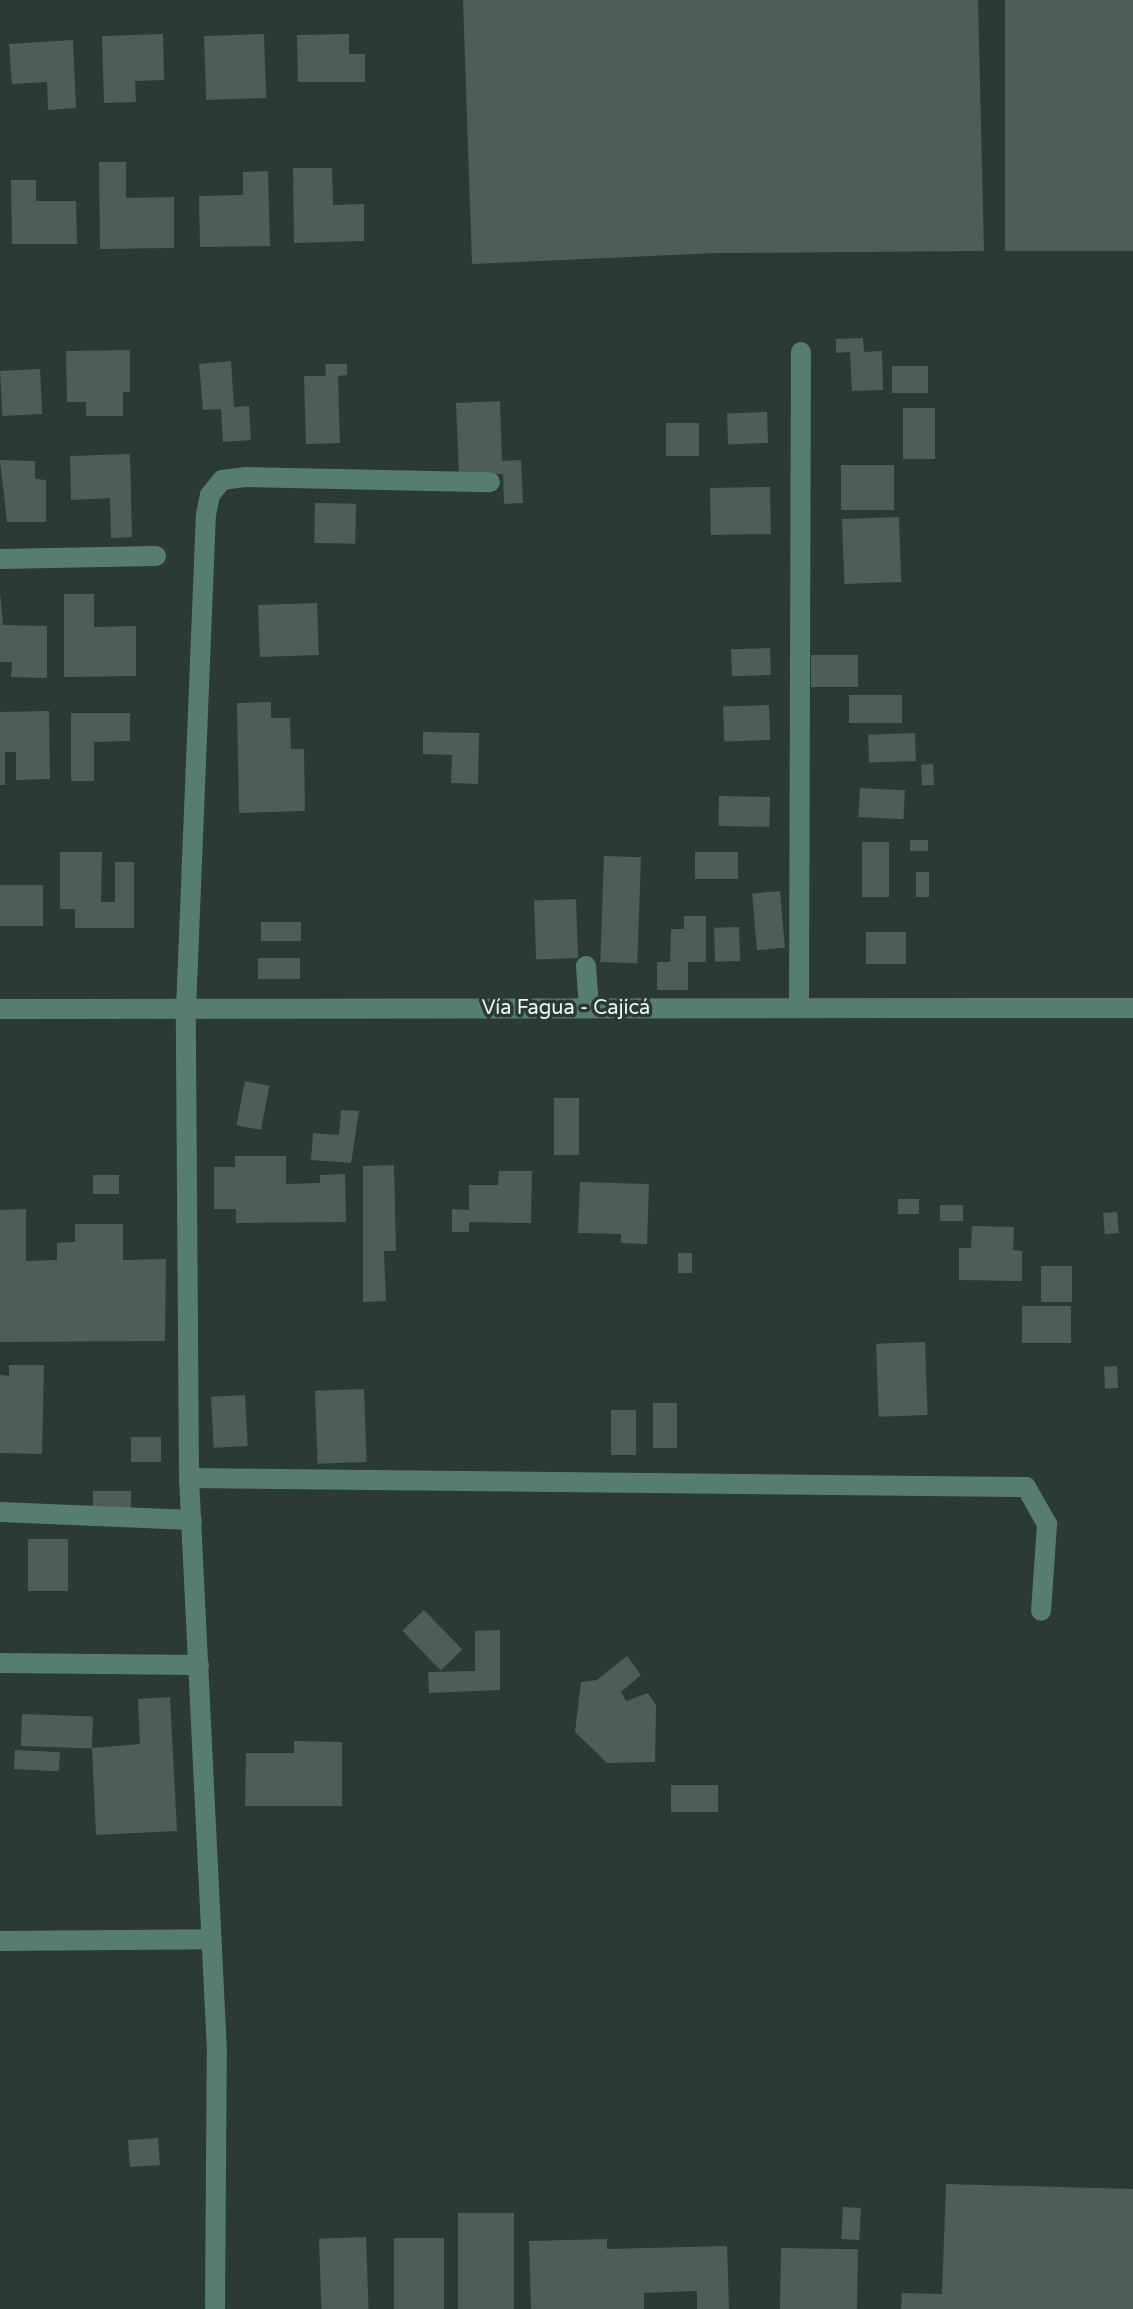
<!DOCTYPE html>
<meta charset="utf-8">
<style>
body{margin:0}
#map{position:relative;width:1133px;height:2309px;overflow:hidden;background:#2b3a34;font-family:"Varela Round",sans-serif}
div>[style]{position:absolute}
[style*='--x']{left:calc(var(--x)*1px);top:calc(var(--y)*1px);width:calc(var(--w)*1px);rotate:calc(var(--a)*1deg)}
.building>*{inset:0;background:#4d5e57;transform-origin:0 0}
.minor>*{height:20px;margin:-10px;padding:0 10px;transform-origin:10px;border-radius:10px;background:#577d6e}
span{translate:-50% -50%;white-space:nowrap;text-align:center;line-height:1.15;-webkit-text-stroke:7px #2b3a34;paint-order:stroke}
.street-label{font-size:20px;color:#ebf5f1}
</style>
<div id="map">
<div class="building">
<i style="clip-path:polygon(463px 0,978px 0,984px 251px,716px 253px,472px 264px)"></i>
<i style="left:1005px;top:0;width:128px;height:251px"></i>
<i style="clip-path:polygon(163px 34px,164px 80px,135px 81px,136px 102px,104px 103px,102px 36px)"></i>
<i style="left:264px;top:34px;width:64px;height:60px;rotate:88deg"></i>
<i style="clip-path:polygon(349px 34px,349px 54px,365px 54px,365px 82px,298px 82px,297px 35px)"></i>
<i style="clip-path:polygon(73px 40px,76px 108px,48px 110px,47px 82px,12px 84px,9px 44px)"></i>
<i style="clip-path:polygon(99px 162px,126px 162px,126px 198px,174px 197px,174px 248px,100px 249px)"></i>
<i style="clip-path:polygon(293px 168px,332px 168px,333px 205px,364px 204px,364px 241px,294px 243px)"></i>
<i style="clip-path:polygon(268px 171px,270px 246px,200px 247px,199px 196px,243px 195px,243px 172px)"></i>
<i style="clip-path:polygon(11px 180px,36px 180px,36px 201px,76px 201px,77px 244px,12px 244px)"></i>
<i style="clip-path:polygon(863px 338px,864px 352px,882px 351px,883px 390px,852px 391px,850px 352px,836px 353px,836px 339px)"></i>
<i style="clip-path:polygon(130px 350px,130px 392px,123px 392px,123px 416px,86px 416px,86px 402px,67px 402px,66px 351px)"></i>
<i style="clip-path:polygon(231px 361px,234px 407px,249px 406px,251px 440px,223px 442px,221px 409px,203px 410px,199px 364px)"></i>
<i style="clip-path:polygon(325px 364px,347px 364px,347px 375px,338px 376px,340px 443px,306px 444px,304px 376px,326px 376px)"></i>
<i style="left:892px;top:366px;width:36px;height:27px"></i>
<i style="left:40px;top:369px;width:45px;height:40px;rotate:87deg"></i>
<i style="clip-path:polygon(500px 401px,502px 461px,521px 460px,523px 503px,504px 504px,503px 474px,459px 476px,456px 403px)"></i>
<i style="left:903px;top:408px;width:32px;height:51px"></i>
<i style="left:767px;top:412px;width:31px;height:40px;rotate:88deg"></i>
<i style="left:666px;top:423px;width:33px;height:33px"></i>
<i style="clip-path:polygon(130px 454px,132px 537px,111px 538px,110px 498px,71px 500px,70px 456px)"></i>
<i style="clip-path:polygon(0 460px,35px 461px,35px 479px,46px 480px,46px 522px,7px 522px)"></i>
<i style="left:894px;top:465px;width:45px;height:53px;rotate:90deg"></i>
<i style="left:770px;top:487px;width:47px;height:60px;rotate:89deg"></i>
<i style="left:315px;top:503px;width:41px;height:40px;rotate:1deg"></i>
<i style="left:899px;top:517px;width:65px;height:57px;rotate:88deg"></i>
<i style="clip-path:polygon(0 592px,3px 625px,47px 626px,47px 678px,11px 677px,12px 662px,0 662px)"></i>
<i style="clip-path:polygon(64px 594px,94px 594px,94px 627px,136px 626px,136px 676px,64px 677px)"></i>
<i style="left:317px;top:603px;width:52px;height:59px;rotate:88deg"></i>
<i style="left:770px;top:648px;width:27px;height:39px;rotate:88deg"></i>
<i style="left:811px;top:655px;width:47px;height:32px"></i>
<i style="left:902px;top:695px;width:28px;height:53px;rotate:90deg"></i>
<i style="clip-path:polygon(271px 702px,271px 718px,290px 718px,291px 749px,304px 749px,305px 811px,239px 813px,237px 703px)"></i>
<i style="left:769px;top:705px;width:35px;height:46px;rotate:88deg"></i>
<i style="clip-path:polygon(49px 711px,50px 779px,16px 780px,16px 752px,5px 752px,5px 785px,0 785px,0 712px)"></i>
<i style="clip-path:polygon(71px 713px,130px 713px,130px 741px,94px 742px,94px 781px,71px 781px)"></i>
<i style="clip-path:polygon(423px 732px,479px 733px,478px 784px,451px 783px,452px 755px,423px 754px)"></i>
<i style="left:915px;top:733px;width:28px;height:47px;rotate:88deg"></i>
<i style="left:933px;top:764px;width:21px;height:12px;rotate:87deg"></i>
<i style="left:860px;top:788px;width:45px;height:29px;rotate:3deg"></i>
<i style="left:719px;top:796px;width:51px;height:30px;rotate:1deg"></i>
<i style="left:910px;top:840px;width:18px;height:11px"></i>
<i style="left:862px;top:842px;width:27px;height:55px"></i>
<i style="clip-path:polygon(60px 852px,102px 852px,101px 902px,115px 902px,115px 862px,134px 862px,134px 928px,75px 928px,75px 909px,60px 909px)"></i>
<i style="left:695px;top:852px;width:43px;height:27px"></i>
<i style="left:604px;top:856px;width:37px;height:106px;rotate:2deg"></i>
<i style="left:916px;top:872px;width:13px;height:25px"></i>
<i style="left:0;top:885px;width:43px;height:41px"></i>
<i style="left:780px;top:891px;width:57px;height:28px;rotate:85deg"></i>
<i style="left:576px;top:899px;width:59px;height:42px;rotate:88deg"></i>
<i style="clip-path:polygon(684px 916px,706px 916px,706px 962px,688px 962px,688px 990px,657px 990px,657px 962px,670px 962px,671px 929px,684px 929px)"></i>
<i style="left:301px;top:922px;width:19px;height:40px;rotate:90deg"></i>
<i style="left:739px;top:927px;width:34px;height:25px;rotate:88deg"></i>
<i style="left:866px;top:932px;width:40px;height:32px"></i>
<i style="left:300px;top:958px;width:21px;height:42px;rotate:90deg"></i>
<i style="left:245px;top:1081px;width:25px;height:45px;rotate:11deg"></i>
<i style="left:554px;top:1098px;width:25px;height:57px"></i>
<i style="clip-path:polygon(341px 1110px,359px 1111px,351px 1163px,311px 1160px,313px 1133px,339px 1135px)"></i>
<i style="clip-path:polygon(235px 1156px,286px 1156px,286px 1184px,320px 1183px,320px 1175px,345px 1174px,346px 1222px,236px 1223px,236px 1209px,214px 1209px,214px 1167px,235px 1167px)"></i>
<i style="clip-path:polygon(394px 1165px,396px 1251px,384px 1251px,386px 1301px,363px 1302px,363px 1166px)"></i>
<i style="clip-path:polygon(499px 1171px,532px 1171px,531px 1223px,469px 1222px,469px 1232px,452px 1232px,452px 1209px,469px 1210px,469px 1185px,498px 1185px)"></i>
<i style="left:119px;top:1175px;width:19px;height:26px;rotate:90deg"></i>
<i style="clip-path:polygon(580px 1182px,649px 1184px,647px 1244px,621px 1243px,621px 1234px,578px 1233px)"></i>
<i style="left:919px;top:1199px;width:15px;height:21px;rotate:90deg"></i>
<i style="left:940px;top:1205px;width:23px;height:16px"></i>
<i style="clip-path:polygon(26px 1209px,26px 1261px,57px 1260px,57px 1243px,75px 1242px,75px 1224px,123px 1224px,123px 1260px,166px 1259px,165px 1341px,0 1342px,0 1210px)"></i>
<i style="left:1117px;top:1212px;width:21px;height:14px;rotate:85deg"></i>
<i style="clip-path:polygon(972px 1226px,1014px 1227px,1013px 1250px,1022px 1251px,1022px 1281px,959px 1280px,959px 1248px,971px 1248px)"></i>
<i style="left:678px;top:1253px;width:14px;height:20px"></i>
<i style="left:1041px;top:1266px;width:31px;height:36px"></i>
<i style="left:1022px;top:1306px;width:49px;height:37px"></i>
<i style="left:925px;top:1342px;width:73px;height:49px;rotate:88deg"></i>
<i style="clip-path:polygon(9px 1365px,44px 1365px,42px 1454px,0 1453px,0 1375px,9px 1376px)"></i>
<i style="left:1117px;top:1366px;width:22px;height:13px;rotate:87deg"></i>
<i style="left:364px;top:1389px;width:73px;height:49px;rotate:88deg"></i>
<i style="left:245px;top:1395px;width:51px;height:34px;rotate:87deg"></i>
<i style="left:653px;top:1403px;width:24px;height:45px"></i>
<i style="left:611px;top:1410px;width:25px;height:45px"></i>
<i style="left:131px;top:1437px;width:30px;height:25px"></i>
<i style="left:131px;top:1491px;width:17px;height:38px;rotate:90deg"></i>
<i style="left:28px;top:1539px;width:40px;height:52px"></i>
<i style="left:424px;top:1610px;width:55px;height:30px;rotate:46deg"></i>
<i style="clip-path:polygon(500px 1630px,500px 1690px,429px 1693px,428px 1672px,475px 1671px,475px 1631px)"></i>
<i style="clip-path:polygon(627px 1656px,641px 1675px,621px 1692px,626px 1701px,648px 1693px,656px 1705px,655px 1762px,607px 1763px,575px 1732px,581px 1682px,597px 1680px)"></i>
<i style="clip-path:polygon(170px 1697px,177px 1831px,96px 1835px,92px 1748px,140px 1744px,138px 1699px)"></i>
<i style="left:22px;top:1714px;width:71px;height:32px;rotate:2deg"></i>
<i style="clip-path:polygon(294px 1741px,342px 1742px,342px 1806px,245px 1806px,246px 1753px,294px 1753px)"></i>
<i style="left:15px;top:1750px;width:45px;height:19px;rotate:3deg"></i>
<i style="left:671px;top:1785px;width:47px;height:27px"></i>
<i style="left:158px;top:2138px;width:27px;height:30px;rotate:86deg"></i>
<i style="clip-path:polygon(946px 2184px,1133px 2189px,1133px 2309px,901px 2309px,902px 2293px,942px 2294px)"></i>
<i style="left:843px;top:2207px;width:18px;height:32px;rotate:3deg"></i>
<i style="left:514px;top:2213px;width:96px;height:56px;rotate:90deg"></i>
<i style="left:366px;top:2237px;width:72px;height:47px;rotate:88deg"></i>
<i style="left:394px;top:2238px;width:50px;height:71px"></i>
<i style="clip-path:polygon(607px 2239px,607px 2249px,727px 2246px,729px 2309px,697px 2309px,697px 2291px,644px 2293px,644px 2309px,531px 2309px,529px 2241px)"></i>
<i style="left:781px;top:2248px;width:77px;height:61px;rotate:1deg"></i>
</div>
<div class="minor">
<i style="--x:0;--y:559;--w:156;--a:-1.1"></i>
<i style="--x:586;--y:966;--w:42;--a:85.9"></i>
<i style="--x:799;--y:1007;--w:655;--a:-89.83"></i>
<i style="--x:0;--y:1009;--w:1133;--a:-0.05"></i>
<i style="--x:189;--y:1478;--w:837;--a:0.62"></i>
<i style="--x:1026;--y:1487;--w:43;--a:60.4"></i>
<i style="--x:1047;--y:1524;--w:87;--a:93.9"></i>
<i style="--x:0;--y:1512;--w:192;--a:2.4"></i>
<i style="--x:0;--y:1663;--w:199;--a:0.6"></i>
<i style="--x:0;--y:1941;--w:210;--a:-0.5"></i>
<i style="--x:215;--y:2309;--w:257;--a:-89.6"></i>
<i style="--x:217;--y:2052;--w:575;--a:-92.79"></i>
<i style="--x:189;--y:1478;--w:468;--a:-90.4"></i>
<i style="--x:186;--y:1010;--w:495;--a:-87.7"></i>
<i style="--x:206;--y:515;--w:20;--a:-79"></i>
<i style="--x:210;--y:495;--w:19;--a:-51"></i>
<i style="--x:222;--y:480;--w:23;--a:-7"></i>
<i style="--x:245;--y:477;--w:245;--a:1.2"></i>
</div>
<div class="street-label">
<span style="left:566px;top:1008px">Vía Fagua - Cajicá</span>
</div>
</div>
